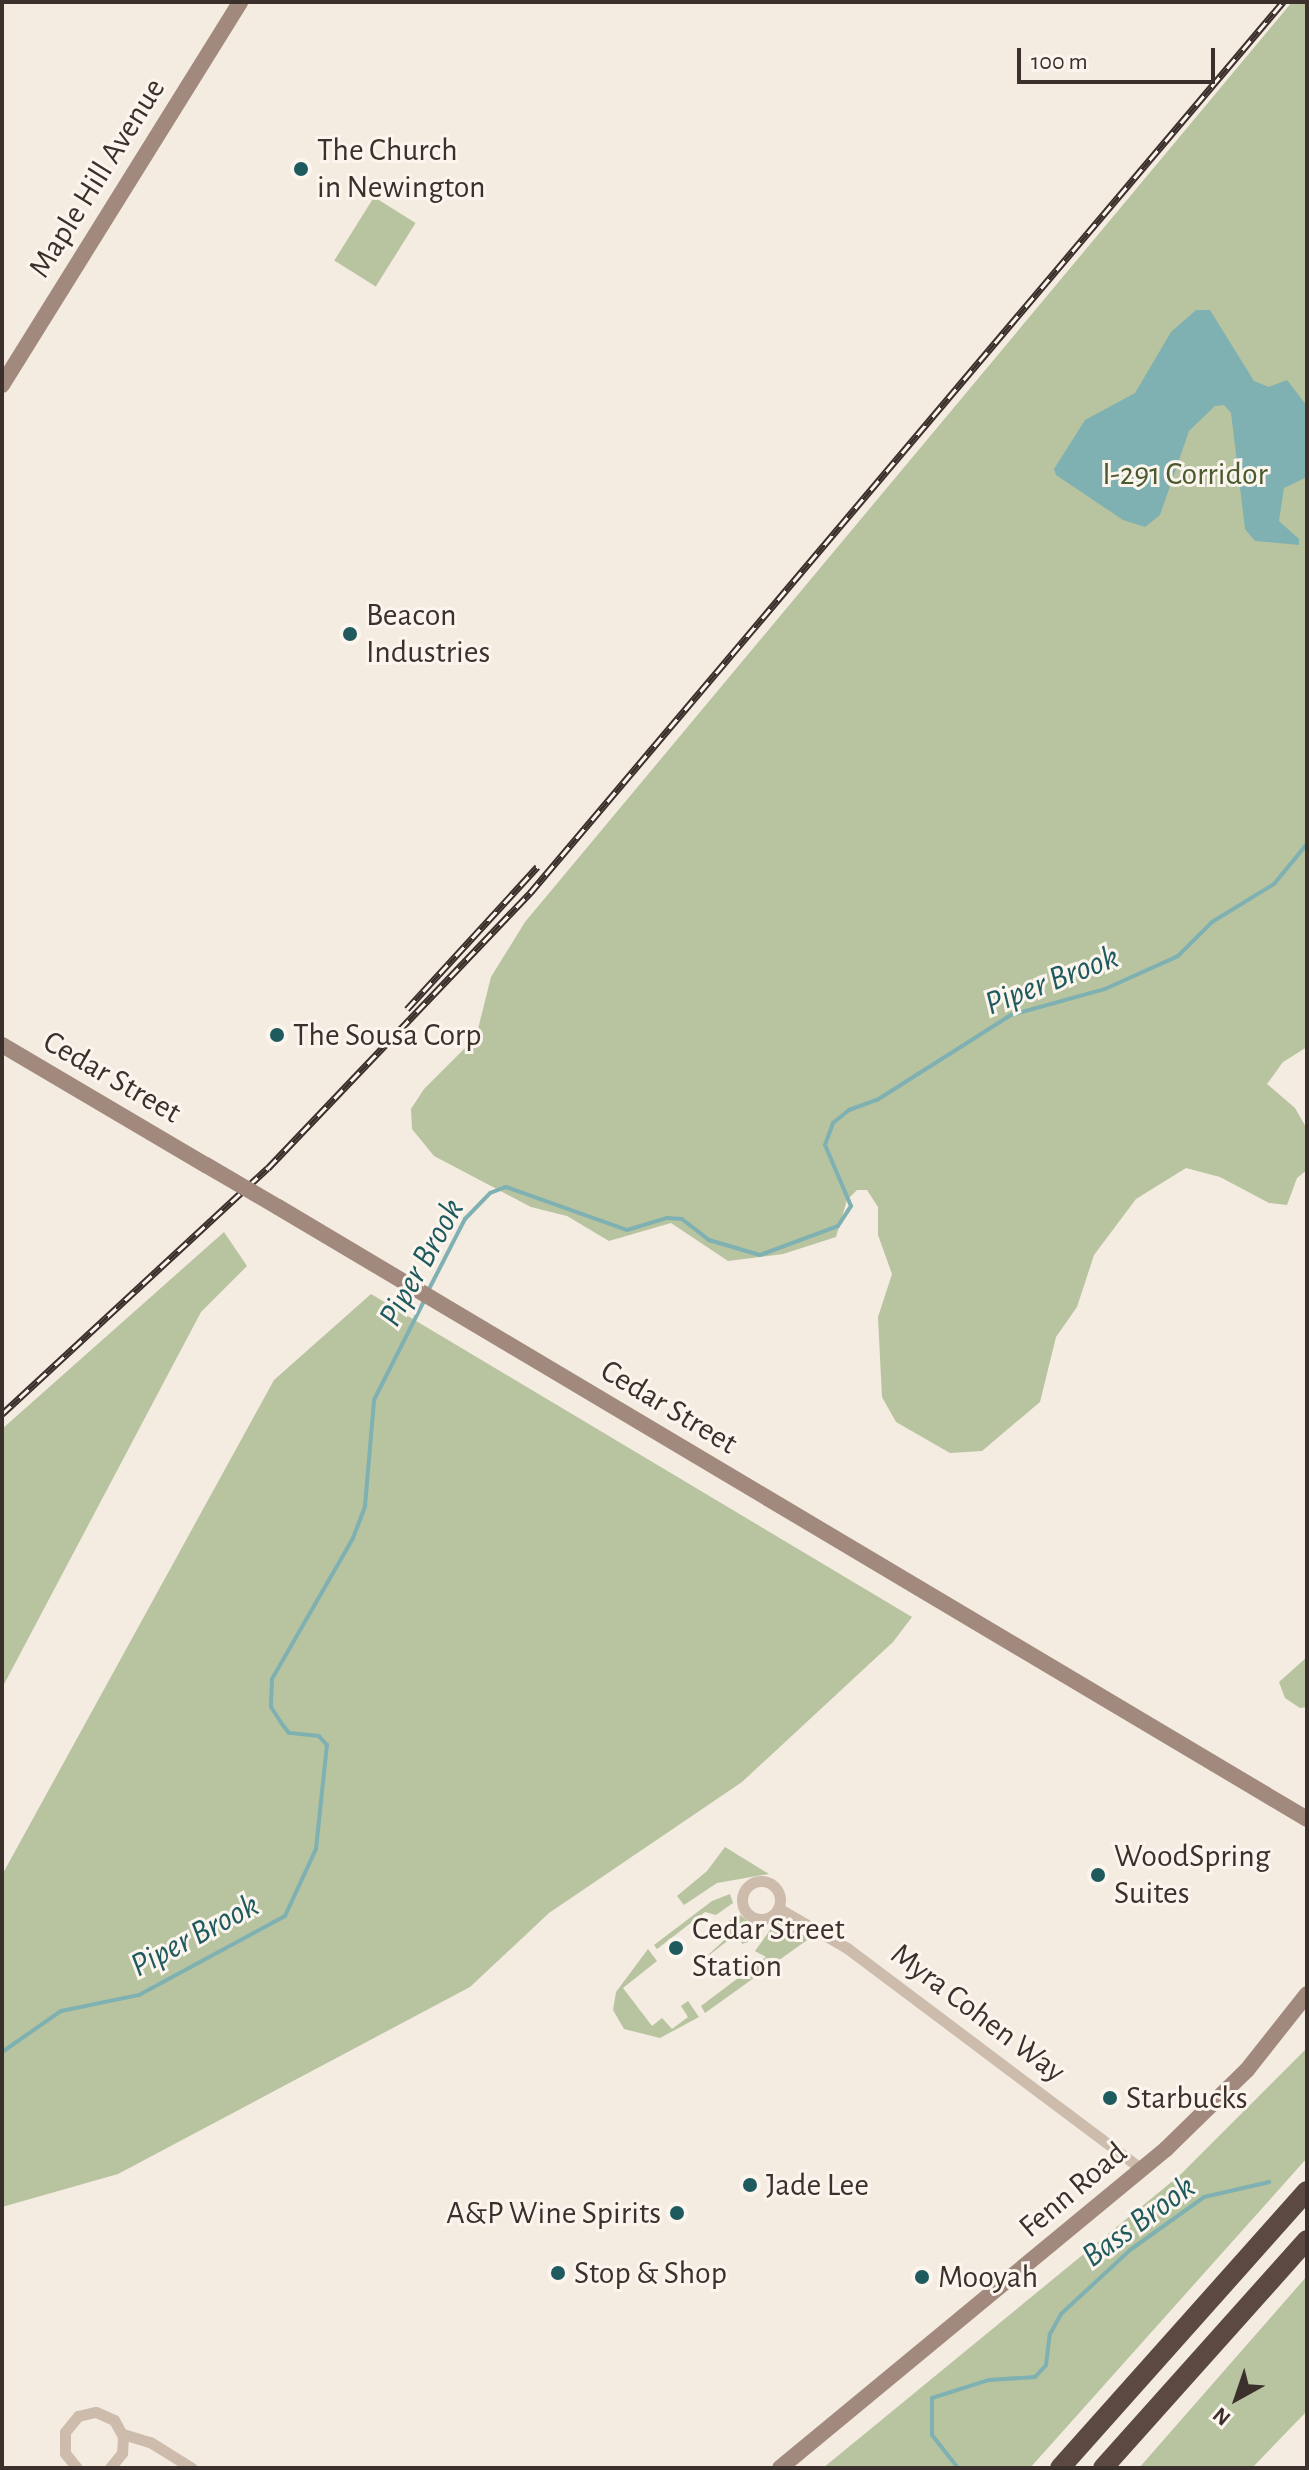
<!DOCTYPE html>
<style>
body{margin:0}
#map{position:relative;width:1309px;height:2470px;overflow:hidden;background:#f4ebe1;font-family:"Alegreya Sans",sans-serif}
div>[style]{position:absolute}
[style*='--x']{left:calc(var(--x)*1px);top:calc(var(--y)*1px);width:calc(var(--w)*1px);rotate:calc(var(--a)*1deg)}
.green>*{inset:0;background:#b8c4a0;transform-origin:0 0}
.water>*{inset:0;background:#7fb0b2}
.stream>*{height:4px;margin:-2px;padding:0 2px;transform-origin:2px;border-radius:2px;background:#7fb0b2}
.street>*{height:11px;margin:-5.5px;padding:0 5.5px;transform-origin:5.5px;border-radius:5.5px;background:#cdbbac}
.street>.ring{margin:-5.5px;padding:0;box-sizing:content-box;background:none;border:11px solid #cdbbac;border-radius:50%}
.secondary>*{height:16px;margin:-8px;padding:0 8px;transform-origin:8px;border-radius:8px;background:#a18a7d}
.highway>*{height:20px;margin:-10px;padding:0 10px;transform-origin:10px;border-radius:10px;background:#5c4a42}
.rail>*{height:7px;margin-top:-3.5px;transform-origin:0;background:repeating-linear-gradient(90deg,#fbf5ee 0 12px,#3b302b 0 24px);box-sizing:border-box;border-block:2px solid #3b302b}
.secondary-bridge>*{height:16px;margin:-8px;padding:0 8px;transform-origin:8px;border-radius:8px;background:#a18a7d}
.dots>*{width:22px;height:22px;translate:-50% -50%;box-sizing:border-box;border:4px solid #fbf5ee;border-radius:50%}
span{translate:-50% -50%;white-space:nowrap;text-align:center;line-height:1.15;-webkit-text-stroke:6px #fbf5ee;paint-order:stroke}
.poi-label{font-size:32px;color:#3b302b}
.left{translate:0 -50%;text-align:left}
.right{translate:-100% -50%;text-align:right}
.street-label{font-size:32px;color:#3b302b}
.park-label{font-size:32px;color:#4a5a2e}
.water-label{font-size:34px;color:#1f5a5e;font-style:italic}
.frame{position:absolute;inset:0;border:4px solid #3b302b;pointer-events:none}
.north{position:absolute;left:1197px;top:2358px;width:80px;height:80px;-webkit-text-stroke:6px #fbf5ee;paint-order:stroke;rotate:220deg;font-size:22px;font-weight:700;line-height:32px;text-align:center;color:#3b302b}
.north::after{content:'';display:block;margin:auto;width:28px;height:36px;background:#3b302b;clip-path:polygon(50% 0,100% 100%,50% 72%,0 100%)}
.scale{position:absolute;left:1017px;top:48px;width:198px;height:36px;box-sizing:border-box;border:4px solid #3b302b;border-top:0;padding-left:10px;font-size:24px;line-height:28px;white-space:nowrap;color:#3b302b;-webkit-text-stroke:6px #fbf5ee;paint-order:stroke}
</style>
<div id="map">
<div class="green">
<i style="clip-path:polygon(1292px 2px,1307px 2px,1307px 1047px,1283px 1062px,1267px 1084px,1295px 1108px,1307px 1129px,1307px 1170px,1297px 1178px,1287px 1205px,1269px 1203px,1220px 1177px,1186px 1168px,1136px 1199px,1094px 1255px,1077px 1307px,1056px 1337px,1040px 1402px,982px 1451px,950px 1453px,896px 1422px,882px 1397px,878px 1317px,892px 1274px,878px 1235px,878px 1207px,867px 1190px,857px 1190px,847px 1200px,836px 1237px,783px 1254px,728px 1261px,671px 1223px,609px 1241px,567px 1216px,531px 1207px,434px 1156px,412px 1129px,411px 1109px,424px 1089px,476px 1037px,491px 977px,525px 922px)"></i>
<i style="left:374px;top:197px;width:49px;height:75px;rotate:32deg"></i>
<i style="clip-path:polygon(224px 1232px,247px 1266px,201px 1312px,2px 1688px,2px 1429px)"></i>
<i style="clip-path:polygon(371px 1294px,912px 1617px,893px 1642px,742px 1782px,549px 1913px,470px 1987px,118px 2174px,2px 2207px,2px 1875px,274px 1380px)"></i>
<i style="clip-path:polygon(1307px 1657px,1307px 1707px,1300px 1708px,1285px 1698px,1279px 1682px)"></i>
<i style="clip-path:polygon(725px 1847px,769px 1874px,717px 1883px,684px 1905px,677px 1896px,707px 1871px)"></i>
<i style="clip-path:polygon(730px 1894px,733px 1903px,716px 1915px,705px 1912px,657px 1949px,654px 1945px,712px 1901px)"></i>
<i style="clip-path:polygon(739px 1914px,755px 1927px,748px 1942px,742px 1944px,739px 1932px,699px 1963px,730px 1935px,729px 1921px)"></i>
<i style="clip-path:polygon(776px 1922px,810px 1938px,705px 2013px,701px 2006px,766px 1957px,755px 1951px)"></i>
<i style="clip-path:polygon(648px 1949px,657px 1961px,623px 1988px,652px 2026px,662px 2018px,672px 2029px,688px 2017px,681px 2006px,688px 2001px,699px 2017px,660px 2038px,624px 2029px,613px 2010px,616px 1992px)"></i>
<i style="clip-path:polygon(1307px 2048px,1307px 2158px,1030px 2468px,823px 2468px,1180px 2175px)"></i>
<i style="clip-path:polygon(1307px 2276px,1307px 2411px,1252px 2468px,1139px 2468px)"></i>
</div>
<div class="water">
<i style="clip-path:polygon(1196px 310px,1210px 310px,1254px 381px,1269px 387px,1287px 380px,1307px 406px,1307px 477px,1284px 488px,1279px 521px,1299px 539px,1299px 545px,1255px 541px,1245px 529px,1231px 413px,1224px 405px,1215px 406px,1189px 431px,1160px 515px,1145px 527px,1123px 520px,1056px 475px,1054px 469px,1085px 420px,1135px 393px,1171px 332px)"></i>
</div>
<div class="stream">
<i style="--x:428;--y:1291;--w:81;--a:-62.8"></i>
<i style="--x:465;--y:1219;--w:36;--a:-46"></i>
<i style="--x:490;--y:1193;--w:17;--a:-21"></i>
<i style="--x:506;--y:1187;--w:128;--a:19.6"></i>
<i style="--x:627;--y:1230;--w:42;--a:-16.7"></i>
<i style="--x:667;--y:1218;--w:15;--a:4"></i>
<i style="--x:682;--y:1219;--w:34;--a:38"></i>
<i style="--x:709;--y:1240;--w:53;--a:16.4"></i>
<i style="--x:760;--y:1255;--w:83;--a:-20.4"></i>
<i style="--x:838;--y:1226;--w:24;--a:-57"></i>
<i style="--x:851;--y:1206;--w:66;--a:-113.1"></i>
<i style="--x:825;--y:1145;--w:23;--a:-70"></i>
<i style="--x:833;--y:1123;--w:21;--a:-39"></i>
<i style="--x:849;--y:1110;--w:30;--a:-20"></i>
<i style="--x:877;--y:1100;--w:159;--a:-32.4"></i>
<i style="--x:1011;--y:1015;--w:98;--a:-15.5"></i>
<i style="--x:1105;--y:989;--w:80;--a:-24.3"></i>
<i style="--x:1178;--y:956;--w:48;--a:-45"></i>
<i style="--x:1212;--y:922;--w:73;--a:-31.5"></i>
<i style="--x:1274;--y:884;--w:52;--a:-50.5"></i>
<i style="--x:2;--y:2052;--w:72;--a:-34.8"></i>
<i style="--x:61;--y:2011;--w:80;--a:-11.6"></i>
<i style="--x:139;--y:1995;--w:166;--a:-28.4"></i>
<i style="--x:285;--y:1916;--w:74;--a:-65.2"></i>
<i style="--x:316;--y:1849;--w:105;--a:-84"></i>
<i style="--x:327;--y:1745;--w:12;--a:-132"></i>
<i style="--x:319;--y:1736;--w:30;--a:-174"></i>
<i style="--x:289;--y:1733;--w:11;--a:-128"></i>
<i style="--x:282;--y:1724;--w:20;--a:-123"></i>
<i style="--x:271;--y:1707;--w:28;--a:-88"></i>
<i style="--x:272;--y:1679;--w:163;--a:-60.1"></i>
<i style="--x:353;--y:1538;--w:34;--a:-69"></i>
<i style="--x:365;--y:1506;--w:106;--a:-85.1"></i>
<i style="--x:374;--y:1400;--w:113;--a:-63.2"></i>
<i style="--x:958;--y:2468;--w:42;--a:-128.2"></i>
<i style="--x:932;--y:2435;--w:37;--a:-90"></i>
<i style="--x:932;--y:2398;--w:60;--a:-17.5"></i>
<i style="--x:989;--y:2380;--w:46;--a:-3.7"></i>
<i style="--x:1035;--y:2377;--w:16;--a:-47"></i>
<i style="--x:1046;--y:2365;--w:31;--a:-83"></i>
<i style="--x:1050;--y:2334;--w:23;--a:-61"></i>
<i style="--x:1061;--y:2314;--w:94;--a:-42.8"></i>
<i style="--x:1130;--y:2250;--w:91;--a:-35.6"></i>
<i style="--x:1204;--y:2197;--w:67;--a:-13"></i>
</div>
<div class="street">
<i class="ring" style="left:742px;top:1881px;width:27px;height:27px"></i>
<i style="--x:778;--y:1908;--w:80;--a:30.1"></i>
<i style="--x:847;--y:1948;--w:368;--a:36.9"></i>
<i style="--x:123;--y:2434;--w:28;--a:17"></i>
<i style="--x:150;--y:2442;--w:49;--a:31.8"></i>
<i style="--x:77;--y:2468;--w:19;--a:-129"></i>
<i style="--x:65;--y:2453;--w:21;--a:-90"></i>
<i style="--x:65;--y:2432;--w:21;--a:-51"></i>
<i style="--x:78;--y:2416;--w:18;--a:-13"></i>
<i style="--x:96;--y:2412;--w:20;--a:24"></i>
<i style="--x:114;--y:2420;--w:18;--a:61"></i>
<i style="--x:123;--y:2436;--w:17;--a:93"></i>
<i style="--x:122;--y:2453;--w:19;--a:129"></i>
</div>
<div class="secondary">
<i style="--x:2;--y:385;--w:451;--a:-58.1"></i>
<i style="--x:2;--y:1045;--w:237;--a:30.5"></i>
<i style="--x:278;--y:1207;--w:1197;--a:30.74"></i>
<i style="--x:780;--y:2468;--w:501;--a:-39.57"></i>
<i style="--x:1166;--y:2149;--w:113;--a:-44.3"></i>
<i style="--x:1247;--y:2070;--w:97;--a:-51.7"></i>
</div>
<div class="highway">
<i style="--x:1060;--y:2468;--w:371;--a:-48.3"></i>
<i style="--x:1103;--y:2468;--w:306;--a:-48.2"></i>
</div>
<div class="rail">
<i style="--x:407;--y:1009;--w:193;--a:-47.5"></i>
<i style="--x:2;--y:1414;--w:362;--a:-42.8"></i>
<i style="--x:268;--y:1168;--w:380;--a:-46.4"></i>
<i style="--x:530;--y:893;--w:1167;--a:-49.8"></i>
</div>
<div class="secondary-bridge">
<i style="--x:206;--y:1165;--w:83;--a:30.3"></i>
</div>
<div class="dots">
<i style="left:301px;top:169px;background:#1f5a5e"></i>
<i style="left:350px;top:634px;background:#1f5a5e"></i>
<i style="left:277px;top:1035px;background:#1f5a5e"></i>
<i style="left:1098px;top:1875px;background:#1f5a5e"></i>
<i style="left:676px;top:1948px;background:#1f5a5e"></i>
<i style="left:1110px;top:2098px;background:#1f5a5e"></i>
<i style="left:750px;top:2185px;background:#1f5a5e"></i>
<i style="left:677px;top:2213px;background:#1f5a5e"></i>
<i style="left:558px;top:2273px;background:#1f5a5e"></i>
<i style="left:922px;top:2277px;background:#1f5a5e"></i>
</div>
<div class="poi-label">
<span class="left" style="left:317px;top:169px">The Church<br>in Newington</span>
<span class="left" style="left:366px;top:634px">Beacon<br>Industries</span>
<span class="left" style="left:293px;top:1035px">The Sousa Corp</span>
<span class="left" style="left:1114px;top:1875px">WoodSpring<br>Suites</span>
<span class="left" style="left:692px;top:1948px">Cedar Street<br>Station</span>
<span class="left" style="left:1126px;top:2098px">Starbucks</span>
<span class="left" style="left:766px;top:2185px">Jade Lee</span>
<span class="right" style="left:661px;top:2213px">A&amp;P Wine Spirits</span>
<span class="left" style="left:574px;top:2273px">Stop &amp; Shop</span>
<span class="left" style="left:938px;top:2277px">Mooyah</span>
</div>
<div class="street-label">
<span style="left:97px;top:178px;rotate:-58deg">Maple Hill Avenue</span>
<span style="left:112px;top:1077px;rotate:30deg">Cedar Street</span>
<span style="left:669px;top:1407px;rotate:31deg">Cedar Street</span>
<span style="left:978px;top:2013px;rotate:37deg">Myra Cohen Way</span>
<span style="left:1073px;top:2190px;rotate:-40deg">Fenn Road</span>
</div>
<div class="park-label">
<span style="left:1185px;top:474px">I-291 Corridor</span>
</div>
<div class="water-label">
<span style="left:1052px;top:981px;rotate:-21deg">Piper Brook</span>
<span style="left:422px;top:1263px;rotate:-61deg">Piper Brook</span>
<span style="left:195px;top:1936px;rotate:-28deg">Piper Brook</span>
<span style="left:1139px;top:2222px;rotate:-36deg">Bass Brook</span>
</div>
<div class="frame"></div>
<div class="north">N</div>
<div class="scale">100 m</div>
</div>
